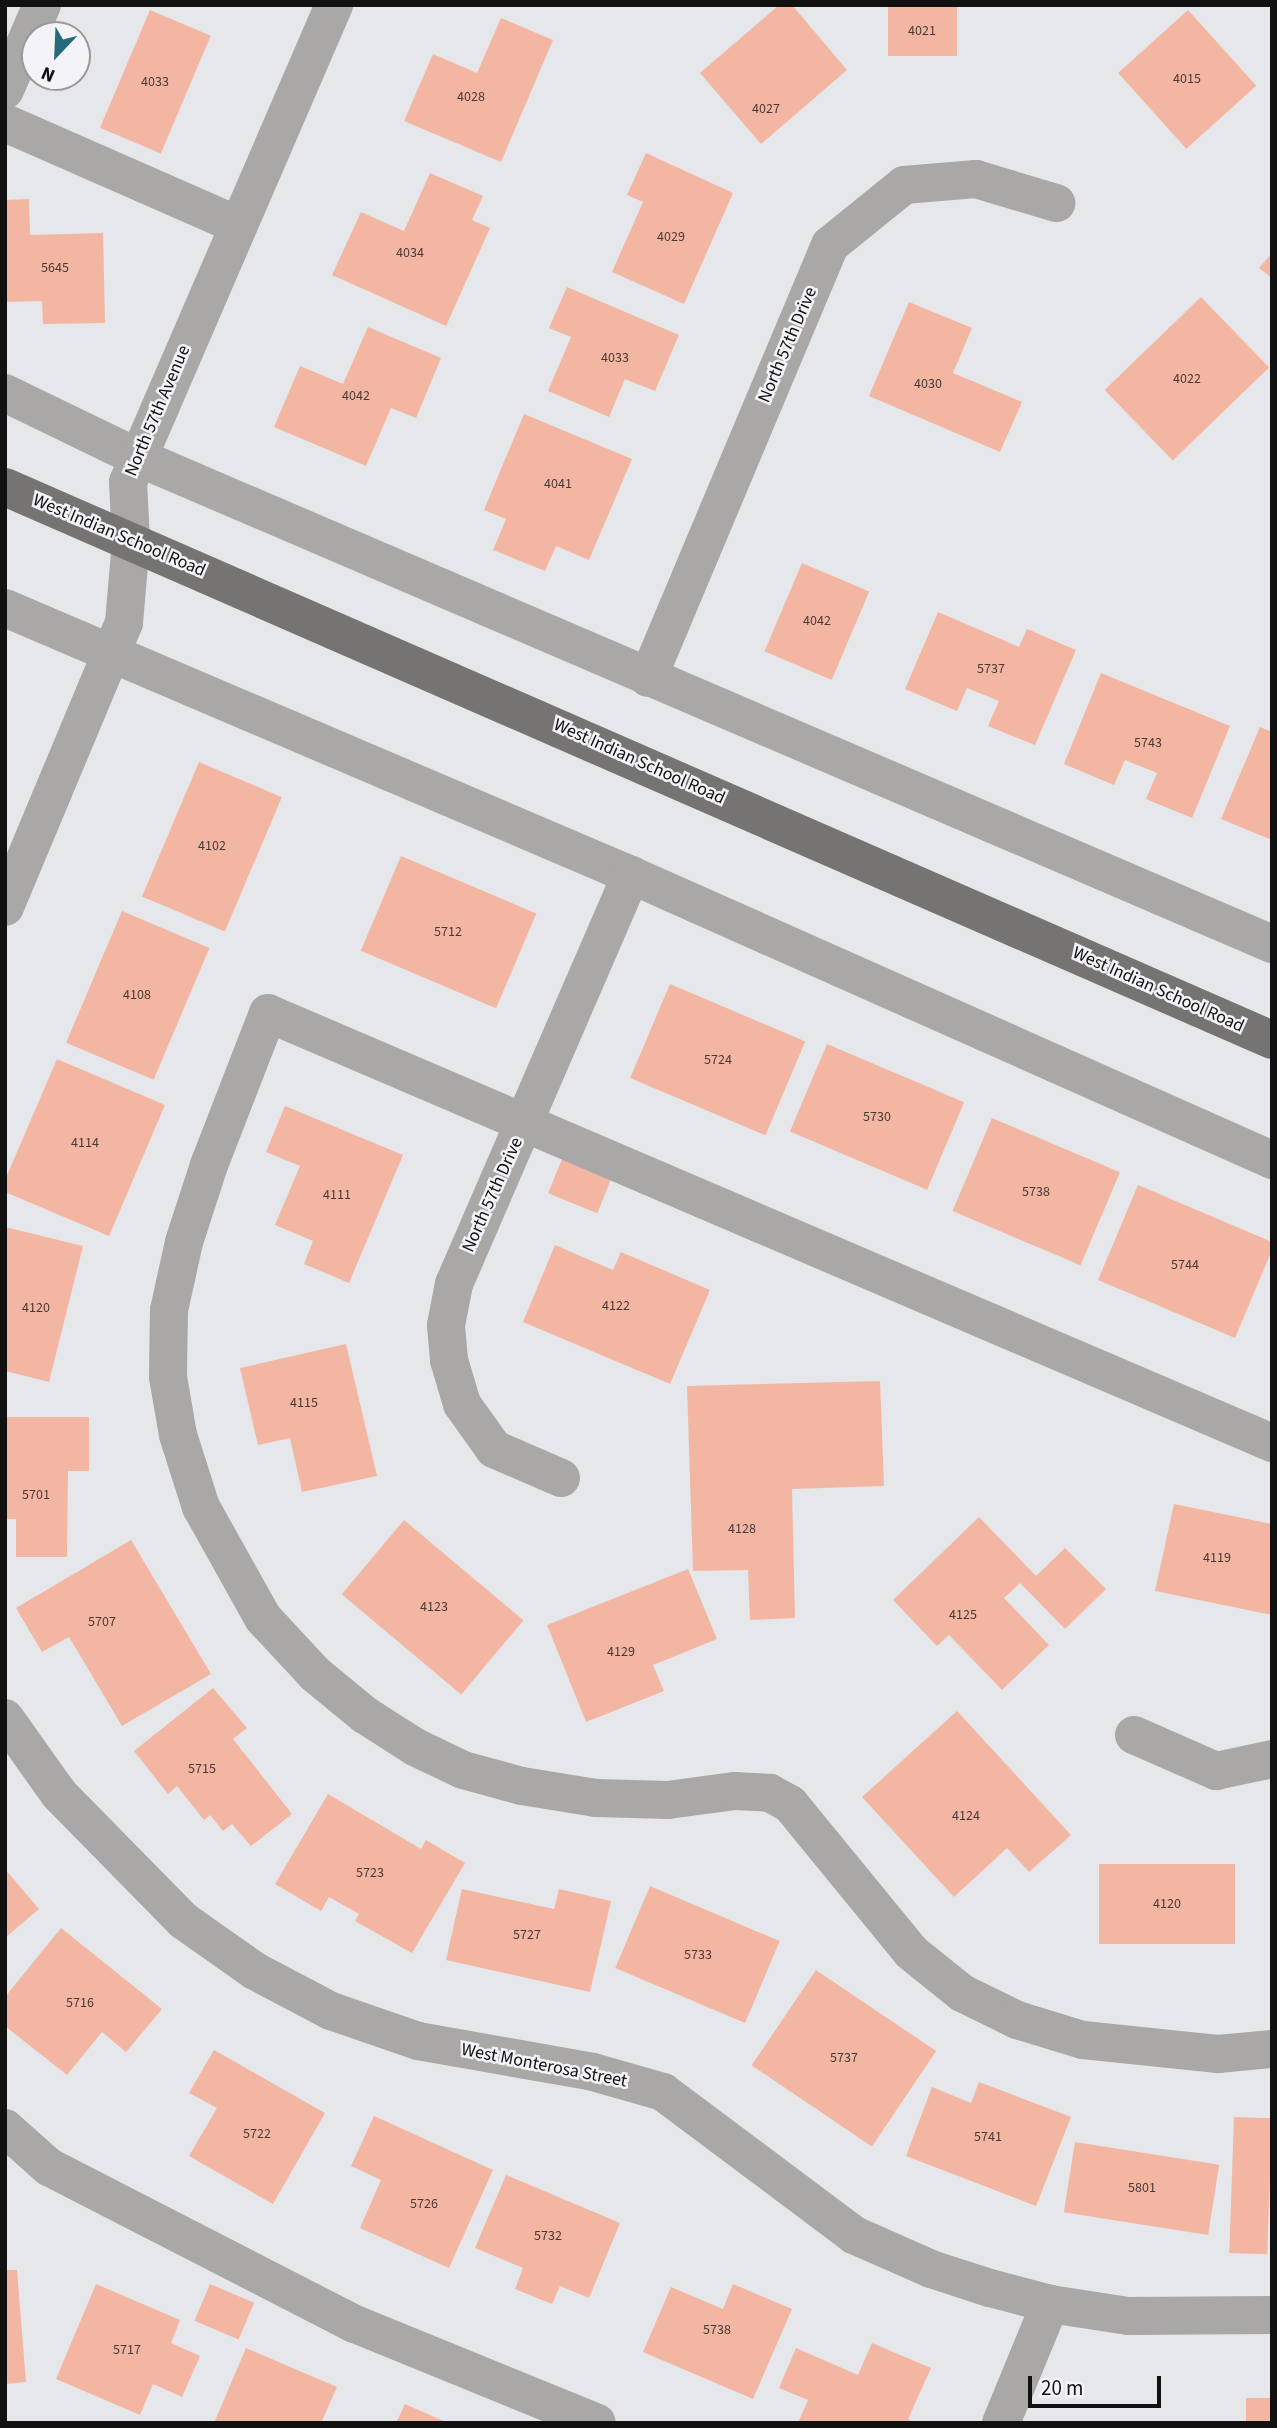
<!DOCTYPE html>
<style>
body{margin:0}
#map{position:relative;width:1277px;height:2428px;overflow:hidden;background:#e6e7ea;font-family:"Source Sans 3",sans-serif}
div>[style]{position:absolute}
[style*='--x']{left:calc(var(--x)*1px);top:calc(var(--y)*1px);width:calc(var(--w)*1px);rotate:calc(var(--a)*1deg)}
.building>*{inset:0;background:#f3b6a2;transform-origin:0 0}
.minor>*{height:38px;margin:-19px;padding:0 19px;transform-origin:19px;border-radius:19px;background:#a9a8a7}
.major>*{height:38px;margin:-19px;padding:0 19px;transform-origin:19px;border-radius:19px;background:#767472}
span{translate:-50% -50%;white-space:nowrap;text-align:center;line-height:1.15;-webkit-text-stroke:5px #f4f4f8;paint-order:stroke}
.number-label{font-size:14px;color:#4a3a36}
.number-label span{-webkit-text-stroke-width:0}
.street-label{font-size:18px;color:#111112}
.frame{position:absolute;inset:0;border:7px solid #111112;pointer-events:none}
.north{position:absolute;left:21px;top:21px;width:70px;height:70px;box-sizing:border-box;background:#f4f4f8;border:2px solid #99999c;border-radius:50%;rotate:203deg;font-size:19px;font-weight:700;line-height:28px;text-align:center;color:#111112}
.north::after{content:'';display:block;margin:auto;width:24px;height:32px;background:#266b7b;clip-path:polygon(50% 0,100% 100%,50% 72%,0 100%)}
.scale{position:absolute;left:1028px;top:2376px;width:133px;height:32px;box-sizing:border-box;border:4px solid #111112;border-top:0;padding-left:9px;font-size:21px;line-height:24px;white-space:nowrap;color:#111112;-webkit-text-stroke:5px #f4f4f8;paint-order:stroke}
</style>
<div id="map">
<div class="building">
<i style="clip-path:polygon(779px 5px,792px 5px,847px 70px,761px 144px,700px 73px)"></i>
<i style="left:888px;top:5px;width:69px;height:51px"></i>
<i style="left:150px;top:10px;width:66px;height:128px;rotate:23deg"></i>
<i style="left:1188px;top:10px;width:102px;height:94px;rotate:48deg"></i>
<i style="clip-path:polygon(501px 18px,553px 40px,501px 162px,404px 121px,433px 54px,477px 73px)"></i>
<i style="clip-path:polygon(646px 153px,733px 193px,684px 304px,612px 272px,643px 202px,627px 195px)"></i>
<i style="clip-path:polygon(430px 173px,483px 196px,472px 220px,490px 228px,446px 326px,332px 275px,361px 212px,404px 231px)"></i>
<i style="clip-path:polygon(29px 199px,30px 235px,103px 233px,105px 323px,43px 324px,42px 301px,5px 302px,5px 200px)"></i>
<i style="clip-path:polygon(1272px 253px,1272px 278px,1259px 268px)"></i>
<i style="clip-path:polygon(567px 287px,679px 335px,655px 391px,625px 379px,609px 417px,548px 391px,571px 337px,549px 328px)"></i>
<i style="left:1201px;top:297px;width:98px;height:134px;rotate:46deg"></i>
<i style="clip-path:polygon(909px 302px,972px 328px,953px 373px,1022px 402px,1000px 452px,869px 396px)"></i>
<i style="clip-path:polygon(368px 327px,441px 358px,416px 418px,391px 408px,366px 466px,274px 427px,300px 366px,343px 384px)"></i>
<i style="clip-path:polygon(524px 414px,632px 459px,589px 560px,556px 546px,545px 571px,493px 550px,506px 519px,484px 510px)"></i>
<i style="left:802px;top:563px;width:73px;height:96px;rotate:23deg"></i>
<i style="clip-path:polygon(938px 612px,1019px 647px,1027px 629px,1076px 650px,1035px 745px,988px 726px,999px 701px,967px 688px,957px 711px,905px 689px)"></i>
<i style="clip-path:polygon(1101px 673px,1230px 726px,1192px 818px,1146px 799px,1157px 773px,1125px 760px,1114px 785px,1064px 764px)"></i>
<i style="clip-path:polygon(1260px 727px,1272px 732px,1272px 840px,1221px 819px)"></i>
<i style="left:199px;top:762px;width:90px;height:146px;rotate:23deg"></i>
<i style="left:401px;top:856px;width:147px;height:103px;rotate:23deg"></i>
<i style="left:122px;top:911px;width:95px;height:143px;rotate:23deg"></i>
<i style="left:670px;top:984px;width:147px;height:102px;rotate:23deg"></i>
<i style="left:827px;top:1044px;width:149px;height:95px;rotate:23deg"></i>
<i style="clip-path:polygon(57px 1059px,165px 1105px,109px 1236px,5px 1192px,5px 1180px)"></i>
<i style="clip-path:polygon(285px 1106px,403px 1155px,349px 1283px,304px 1264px,313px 1241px,275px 1225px,300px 1166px,266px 1152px)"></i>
<i style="left:992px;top:1118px;width:139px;height:101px;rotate:23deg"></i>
<i style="left:562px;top:1159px;width:53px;height:37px;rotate:22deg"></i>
<i style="clip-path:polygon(1138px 1185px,1272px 1242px,1272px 1250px,1235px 1338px,1098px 1280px)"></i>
<i style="clip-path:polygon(5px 1227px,83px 1246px,49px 1382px,5px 1371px)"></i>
<i style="clip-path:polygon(555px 1245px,613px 1270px,621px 1252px,710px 1290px,670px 1384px,523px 1322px)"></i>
<i style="clip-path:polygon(346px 1344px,377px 1476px,302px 1492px,290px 1438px,258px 1445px,240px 1368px)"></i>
<i style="clip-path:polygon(880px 1381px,884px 1486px,792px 1489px,795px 1618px,750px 1620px,748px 1570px,693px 1571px,687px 1386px)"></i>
<i style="clip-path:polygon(5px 1417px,89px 1417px,89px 1471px,68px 1471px,67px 1557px,16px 1557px,16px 1519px,5px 1519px)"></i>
<i style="clip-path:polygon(1174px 1504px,1272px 1524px,1272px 1615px,1155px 1591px)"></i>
<i style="clip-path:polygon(979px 1517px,1036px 1576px,1065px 1548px,1106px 1589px,1065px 1629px,1020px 1583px,1004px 1598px,1049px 1645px,1002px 1690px,949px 1635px,937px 1646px,893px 1600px)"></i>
<i style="left:404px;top:1520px;width:156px;height:97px;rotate:40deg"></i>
<i style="clip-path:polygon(131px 1540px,211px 1674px,122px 1726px,69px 1637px,42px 1652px,16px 1608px)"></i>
<i style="clip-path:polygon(688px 1569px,717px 1639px,653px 1665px,664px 1691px,586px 1722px,547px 1625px)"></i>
<i style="clip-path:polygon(213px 1688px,247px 1728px,233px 1739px,292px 1814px,251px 1846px,232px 1824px,223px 1831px,210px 1815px,204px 1820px,177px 1786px,168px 1794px,134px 1751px)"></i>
<i style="clip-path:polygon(957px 1711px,1071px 1835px,1029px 1872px,1007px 1848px,954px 1897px,862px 1797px)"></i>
<i style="clip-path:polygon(328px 1794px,421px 1849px,426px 1840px,465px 1863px,412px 1953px,355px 1921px,359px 1914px,329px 1897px,321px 1911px,275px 1884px)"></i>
<i style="left:1099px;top:1864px;width:136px;height:80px"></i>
<i style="clip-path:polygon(5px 1869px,39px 1909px,5px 1938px)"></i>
<i style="left:650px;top:1886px;width:141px;height:89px;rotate:23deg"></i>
<i style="clip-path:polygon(462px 1889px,554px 1909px,559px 1889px,611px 1901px,590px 1992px,446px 1960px)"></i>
<i style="clip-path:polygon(61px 1928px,162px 2009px,126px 2052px,102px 2032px,67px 2075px,5px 2026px,5px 1997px)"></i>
<i style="left:816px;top:1970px;width:145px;height:115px;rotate:34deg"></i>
<i style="clip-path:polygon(214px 2050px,325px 2113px,273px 2204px,189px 2156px,217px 2108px,189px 2093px)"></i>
<i style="clip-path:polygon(979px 2082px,1071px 2117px,1036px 2206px,906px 2156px,932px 2087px,971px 2103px)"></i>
<i style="clip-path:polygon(374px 2116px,493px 2170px,449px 2268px,360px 2228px,381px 2180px,351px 2166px)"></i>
<i style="left:1234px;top:2117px;width:38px;height:136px;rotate:2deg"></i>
<i style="left:1075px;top:2142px;width:146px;height:71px;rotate:9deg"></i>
<i style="clip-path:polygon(506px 2175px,620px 2223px,589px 2298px,560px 2286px,552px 2304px,515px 2289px,523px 2268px,475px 2248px)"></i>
<i style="clip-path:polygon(5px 2270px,17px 2270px,26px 2382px,5px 2384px)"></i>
<i style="clip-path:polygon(96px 2284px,180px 2320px,171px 2343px,200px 2356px,182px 2397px,153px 2384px,140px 2415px,56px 2379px)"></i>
<i style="left:210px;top:2284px;width:48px;height:40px;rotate:23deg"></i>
<i style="clip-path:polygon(733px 2284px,792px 2309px,753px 2399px,643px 2352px,671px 2287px,723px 2309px)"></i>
<i style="clip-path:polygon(872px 2343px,931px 2368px,908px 2419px,915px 2423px,798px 2423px,808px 2400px,779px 2388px,796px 2348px,858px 2375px)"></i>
<i style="clip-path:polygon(246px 2348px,337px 2387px,321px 2423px,214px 2423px)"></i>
<i style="left:1272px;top:2398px;width:25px;height:26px;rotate:90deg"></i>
<i style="clip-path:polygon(405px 2404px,448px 2423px,396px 2423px)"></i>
</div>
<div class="minor">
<i style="--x:5;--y:90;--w:93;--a:-66.5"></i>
<i style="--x:5;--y:123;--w:253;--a:23.7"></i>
<i style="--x:5;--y:393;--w:147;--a:25.9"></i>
<i style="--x:137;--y:457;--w:1235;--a:23.22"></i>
<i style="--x:5;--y:608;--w:681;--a:23.1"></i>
<i style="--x:631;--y:875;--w:702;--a:23.97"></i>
<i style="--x:648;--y:678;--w:470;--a:-67.2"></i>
<i style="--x:830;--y:245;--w:95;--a:-39"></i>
<i style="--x:904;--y:185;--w:72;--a:-4.8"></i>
<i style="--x:976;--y:179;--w:84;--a:16.7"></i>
<i style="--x:5;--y:907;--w:308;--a:-67.3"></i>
<i style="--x:124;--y:623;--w:82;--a:-85.1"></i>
<i style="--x:131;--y:541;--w:59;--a:-92.9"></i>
<i style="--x:128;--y:482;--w:520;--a:-66.64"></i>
<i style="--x:1272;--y:1443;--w:1092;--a:-156.82"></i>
<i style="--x:268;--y:1013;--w:163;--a:111.2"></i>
<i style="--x:209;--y:1165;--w:81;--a:108"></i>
<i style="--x:184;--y:1242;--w:70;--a:102.4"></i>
<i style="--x:169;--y:1310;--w:67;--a:90.9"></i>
<i style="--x:168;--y:1377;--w:59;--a:80.2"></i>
<i style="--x:178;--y:1435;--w:76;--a:72.3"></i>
<i style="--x:201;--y:1507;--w:127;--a:60.8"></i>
<i style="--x:263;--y:1618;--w:76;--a:47.1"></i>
<i style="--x:315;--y:1674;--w:65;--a:39.4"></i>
<i style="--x:365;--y:1715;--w:59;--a:32.6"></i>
<i style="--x:415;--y:1747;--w:53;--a:25.6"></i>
<i style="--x:463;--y:1770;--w:61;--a:15.2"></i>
<i style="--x:522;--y:1786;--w:75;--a:9.2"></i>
<i style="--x:596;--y:1798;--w:72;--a:1.6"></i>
<i style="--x:668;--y:1800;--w:68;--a:-7.7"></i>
<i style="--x:735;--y:1791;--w:35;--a:3"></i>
<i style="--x:770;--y:1793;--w:23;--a:29"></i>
<i style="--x:790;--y:1804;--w:191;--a:50.7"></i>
<i style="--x:911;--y:1952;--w:65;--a:38.8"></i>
<i style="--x:962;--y:1993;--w:61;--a:26.1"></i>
<i style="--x:1017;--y:2020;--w:69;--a:16.9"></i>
<i style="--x:1083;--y:2040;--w:136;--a:5.9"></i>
<i style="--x:1218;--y:2054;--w:54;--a:-5.3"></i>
<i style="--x:561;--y:1478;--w:73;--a:-156.6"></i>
<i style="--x:494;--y:1449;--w:55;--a:-125.4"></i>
<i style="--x:462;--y:1404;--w:46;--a:-106.5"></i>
<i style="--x:449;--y:1360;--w:35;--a:-95"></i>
<i style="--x:446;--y:1325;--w:42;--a:-79"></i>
<i style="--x:454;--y:1284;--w:446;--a:-66.6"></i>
<i style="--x:5;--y:1718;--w:93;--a:54.6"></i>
<i style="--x:59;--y:1794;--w:178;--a:45.5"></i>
<i style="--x:184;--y:1921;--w:87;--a:35.2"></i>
<i style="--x:255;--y:1971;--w:86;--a:27.8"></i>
<i style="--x:331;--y:2011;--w:92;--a:19"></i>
<i style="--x:418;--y:2041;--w:178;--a:10"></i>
<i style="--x:593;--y:2072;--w:73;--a:15.9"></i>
<i style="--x:663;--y:2092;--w:239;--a:36.8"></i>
<i style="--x:854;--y:2235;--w:84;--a:23.8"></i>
<i style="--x:931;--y:2269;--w:62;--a:17.9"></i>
<i style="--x:990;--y:2288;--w:62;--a:14.9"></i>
<i style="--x:1050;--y:2304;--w:79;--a:8.7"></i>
<i style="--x:1128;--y:2316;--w:144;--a:-0.4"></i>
<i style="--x:1134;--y:1735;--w:90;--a:23.7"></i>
<i style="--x:1216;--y:1771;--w:57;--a:-12.1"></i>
<i style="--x:5;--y:2128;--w:59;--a:41.6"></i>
<i style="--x:49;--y:2167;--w:344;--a:27.2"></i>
<i style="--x:355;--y:2324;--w:261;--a:22.2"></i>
<i style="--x:1001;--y:2423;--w:129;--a:-67.6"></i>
</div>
<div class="major">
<i style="--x:5;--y:487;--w:1382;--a:23.58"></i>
</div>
<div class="number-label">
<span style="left:922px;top:31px">4021</span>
<span style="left:1187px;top:79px">4015</span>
<span style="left:155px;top:82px">4033</span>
<span style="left:471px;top:97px">4028</span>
<span style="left:766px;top:109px">4027</span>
<span style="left:671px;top:237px">4029</span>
<span style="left:410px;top:253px">4034</span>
<span style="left:55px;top:268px">5645</span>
<span style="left:615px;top:358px">4033</span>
<span style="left:1187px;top:379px">4022</span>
<span style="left:928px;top:384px">4030</span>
<span style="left:356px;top:396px">4042</span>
<span style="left:558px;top:484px">4041</span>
<span style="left:817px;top:621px">4042</span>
<span style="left:991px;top:669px">5737</span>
<span style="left:1148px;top:743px">5743</span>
<span style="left:212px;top:846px">4102</span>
<span style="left:448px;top:932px">5712</span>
<span style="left:137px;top:995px">4108</span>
<span style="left:718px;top:1060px">5724</span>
<span style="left:877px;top:1117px">5730</span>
<span style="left:85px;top:1143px">4114</span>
<span style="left:1036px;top:1192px">5738</span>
<span style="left:337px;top:1195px">4111</span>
<span style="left:1185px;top:1265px">5744</span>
<span style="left:616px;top:1306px">4122</span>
<span style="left:36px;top:1308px">4120</span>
<span style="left:304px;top:1403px">4115</span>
<span style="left:36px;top:1495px">5701</span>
<span style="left:742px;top:1529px">4128</span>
<span style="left:1217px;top:1558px">4119</span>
<span style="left:434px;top:1607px">4123</span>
<span style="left:963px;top:1615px">4125</span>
<span style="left:102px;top:1622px">5707</span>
<span style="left:621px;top:1652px">4129</span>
<span style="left:202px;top:1769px">5715</span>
<span style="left:966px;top:1816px">4124</span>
<span style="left:370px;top:1873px">5723</span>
<span style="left:1167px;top:1904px">4120</span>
<span style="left:527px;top:1935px">5727</span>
<span style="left:698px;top:1955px">5733</span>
<span style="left:80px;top:2003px">5716</span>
<span style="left:844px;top:2058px">5737</span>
<span style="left:257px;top:2134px">5722</span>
<span style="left:988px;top:2137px">5741</span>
<span style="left:1142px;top:2188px">5801</span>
<span style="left:424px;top:2204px">5726</span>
<span style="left:548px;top:2236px">5732</span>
<span style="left:717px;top:2330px">5738</span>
<span style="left:127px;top:2350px">5717</span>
</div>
<div class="street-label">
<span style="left:788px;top:345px;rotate:-67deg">North 57th Drive</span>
<span style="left:158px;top:411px;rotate:-67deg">North 57th Avenue</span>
<span style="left:119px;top:536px;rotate:23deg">West Indian School Road</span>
<span style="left:639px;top:762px;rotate:24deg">West Indian School Road</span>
<span style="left:1158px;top:990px;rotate:24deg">West Indian School Road</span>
<span style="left:493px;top:1195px;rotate:-66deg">North 57th Drive</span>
<span style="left:544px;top:2066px;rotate:11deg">West Monterosa Street</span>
</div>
<div class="frame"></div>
<div class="north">N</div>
<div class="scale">20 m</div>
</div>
